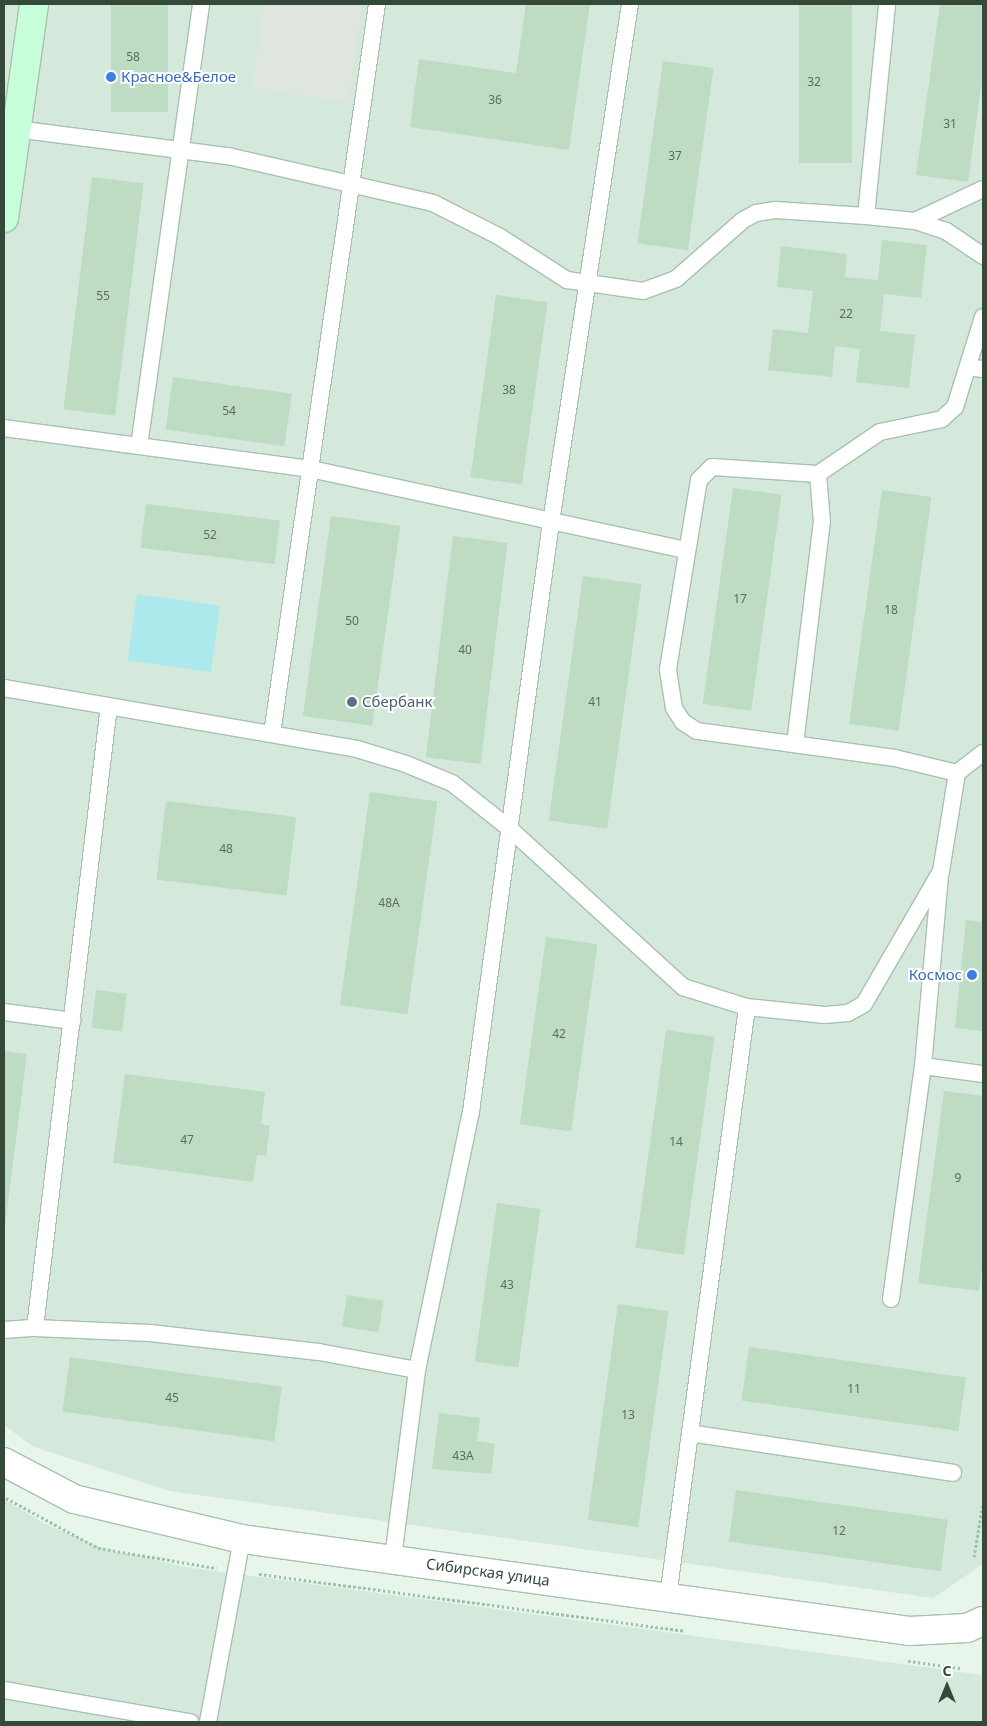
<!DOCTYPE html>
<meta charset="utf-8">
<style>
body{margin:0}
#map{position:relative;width:987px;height:1726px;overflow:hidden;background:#e7f5eb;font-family:"Noto Sans",sans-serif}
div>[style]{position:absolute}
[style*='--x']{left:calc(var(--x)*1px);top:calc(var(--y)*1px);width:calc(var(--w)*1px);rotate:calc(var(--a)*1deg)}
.residential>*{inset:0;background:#d4e9db}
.green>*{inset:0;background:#ace9ed;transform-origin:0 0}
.parking>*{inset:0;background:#dfe6e0}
.building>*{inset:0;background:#bedbc4;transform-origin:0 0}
.path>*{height:3px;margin-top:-1.5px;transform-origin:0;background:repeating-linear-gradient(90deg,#98c4a4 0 2.5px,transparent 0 5px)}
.roads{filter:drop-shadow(1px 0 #a8c1af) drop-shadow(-1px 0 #a8c1af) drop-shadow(0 1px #a8c1af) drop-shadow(0 -1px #a8c1af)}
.lane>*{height:16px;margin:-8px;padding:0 8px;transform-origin:8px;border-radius:8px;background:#fff}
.street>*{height:28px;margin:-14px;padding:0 14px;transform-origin:14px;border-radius:14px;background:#fff}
.secondary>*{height:28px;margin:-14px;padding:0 14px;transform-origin:14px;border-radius:14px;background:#c7ffdb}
.dots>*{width:14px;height:14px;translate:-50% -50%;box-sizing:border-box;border:2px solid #fff;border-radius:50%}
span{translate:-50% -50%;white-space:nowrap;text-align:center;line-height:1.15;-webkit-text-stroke:4px #fff;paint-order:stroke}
.number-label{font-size:12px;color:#576e5c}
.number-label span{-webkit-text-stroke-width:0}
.shop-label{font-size:15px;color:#366cbe}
.left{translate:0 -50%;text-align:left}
.right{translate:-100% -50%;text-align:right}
.service-label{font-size:15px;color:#4e5e75}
.street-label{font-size:15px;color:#354939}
.frame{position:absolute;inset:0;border:5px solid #354939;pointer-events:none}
.north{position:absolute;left:922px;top:1661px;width:50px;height:50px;-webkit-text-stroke:4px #fff;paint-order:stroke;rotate:0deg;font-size:14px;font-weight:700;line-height:20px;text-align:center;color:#354939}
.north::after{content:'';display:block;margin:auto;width:18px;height:22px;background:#354939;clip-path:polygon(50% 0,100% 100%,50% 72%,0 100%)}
</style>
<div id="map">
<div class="residential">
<i style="clip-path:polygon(4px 4px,983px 4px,983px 1564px,933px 1598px,170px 1491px,34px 1447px,4px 1425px)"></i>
<i style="clip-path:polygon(4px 1499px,45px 1524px,103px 1548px,186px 1567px,983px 1675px,983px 1722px,4px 1722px)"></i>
</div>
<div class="green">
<i style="left:137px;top:594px;width:84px;height:67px;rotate:8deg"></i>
</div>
<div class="parking">
<i style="clip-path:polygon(264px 4px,362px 4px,348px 102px,252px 88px)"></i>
</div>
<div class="building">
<i style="left:111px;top:4px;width:57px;height:108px"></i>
<i style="clip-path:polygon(526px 4px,590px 4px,569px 150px,410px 127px,419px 59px,516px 73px)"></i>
<i style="left:799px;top:4px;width:53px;height:159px"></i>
<i style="clip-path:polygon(940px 4px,983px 4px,983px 73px,968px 182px,916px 175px)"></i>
<i style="left:663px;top:61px;width:51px;height:184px;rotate:8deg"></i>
<i style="left:92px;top:177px;width:52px;height:234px;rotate:7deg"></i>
<i style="clip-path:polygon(882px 240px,927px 245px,921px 298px,884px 294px,880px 331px,915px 335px,909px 388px,856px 382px,860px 349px,835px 346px,832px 377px,768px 370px,773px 329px,808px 333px,813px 291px,777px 287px,781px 246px,847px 254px,845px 277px,878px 280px)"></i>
<i style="left:496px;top:295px;width:52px;height:184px;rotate:8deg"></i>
<i style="left:173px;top:377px;width:120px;height:53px;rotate:8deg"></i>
<i style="left:733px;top:488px;width:49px;height:218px;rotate:8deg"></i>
<i style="left:882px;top:490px;width:50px;height:236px;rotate:8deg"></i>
<i style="left:146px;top:504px;width:135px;height:44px;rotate:7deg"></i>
<i style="left:331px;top:516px;width:70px;height:202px;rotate:8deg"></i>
<i style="left:453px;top:536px;width:55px;height:223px;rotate:7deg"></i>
<i style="left:583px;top:576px;width:59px;height:247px;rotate:8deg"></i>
<i style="left:370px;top:792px;width:68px;height:215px;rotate:8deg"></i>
<i style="left:166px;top:801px;width:131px;height:79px;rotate:7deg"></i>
<i style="clip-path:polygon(966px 920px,983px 922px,983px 1031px,955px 1028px)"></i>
<i style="left:546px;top:937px;width:52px;height:189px;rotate:8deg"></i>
<i style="left:96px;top:990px;width:31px;height:38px;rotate:7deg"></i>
<i style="left:666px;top:1030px;width:49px;height:220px;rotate:8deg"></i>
<i style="clip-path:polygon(4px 1051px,27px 1054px,5px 1225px,4px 1225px)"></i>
<i style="clip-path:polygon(125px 1074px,265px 1092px,261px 1124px,270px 1126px,266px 1156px,257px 1155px,253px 1182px,113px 1163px)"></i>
<i style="clip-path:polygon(944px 1091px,983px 1096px,983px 1260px,979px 1291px,918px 1283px)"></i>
<i style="left:497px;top:1203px;width:44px;height:160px;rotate:8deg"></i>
<i style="left:347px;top:1295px;width:37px;height:32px;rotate:9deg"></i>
<i style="left:618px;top:1304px;width:51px;height:218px;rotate:8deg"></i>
<i style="left:749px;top:1347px;width:219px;height:54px;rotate:8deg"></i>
<i style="left:70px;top:1357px;width:214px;height:55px;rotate:8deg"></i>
<i style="clip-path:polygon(439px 1413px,480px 1418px,477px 1441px,495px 1444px,491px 1474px,432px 1469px)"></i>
<i style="left:736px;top:1490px;width:214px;height:52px;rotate:8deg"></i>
</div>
<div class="path">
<i style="--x:6;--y:1498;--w:105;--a:28.5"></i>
<i style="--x:98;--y:1548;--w:120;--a:9.6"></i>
<i style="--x:974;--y:1557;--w:55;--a:-80.5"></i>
<i style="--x:259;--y:1574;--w:429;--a:7.6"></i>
<i style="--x:908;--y:1661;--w:53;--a:7.5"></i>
</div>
<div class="roads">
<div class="lane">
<i style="--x:16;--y:129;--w:214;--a:7.3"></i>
<i style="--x:228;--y:156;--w:210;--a:12.9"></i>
<i style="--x:433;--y:203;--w:75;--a:26.9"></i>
<i style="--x:500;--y:237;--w:80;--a:32.7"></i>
<i style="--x:567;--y:280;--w:77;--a:8.2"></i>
<i style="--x:643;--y:291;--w:35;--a:-20"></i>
<i style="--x:676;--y:279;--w:89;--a:-41.4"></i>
<i style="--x:743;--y:220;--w:15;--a:-28"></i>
<i style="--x:756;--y:213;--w:20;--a:-9"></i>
<i style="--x:776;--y:210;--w:90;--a:3.8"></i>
<i style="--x:866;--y:216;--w:213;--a:-84.3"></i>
<i style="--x:866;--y:216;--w:49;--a:5.8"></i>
<i style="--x:915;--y:221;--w:33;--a:18"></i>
<i style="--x:946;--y:231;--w:45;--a:34"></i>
<i style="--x:915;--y:221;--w:75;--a:-25.2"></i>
<i style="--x:968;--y:367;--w:15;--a:8"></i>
<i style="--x:4;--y:428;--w:310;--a:7.6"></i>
<i style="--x:311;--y:469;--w:384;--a:12.2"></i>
<i style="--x:139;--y:446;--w:446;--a:-82"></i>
<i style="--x:4;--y:688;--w:358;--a:9.8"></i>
<i style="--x:357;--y:749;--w:51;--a:17"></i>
<i style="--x:406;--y:764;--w:50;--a:22.4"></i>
<i style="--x:452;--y:783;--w:73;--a:38.3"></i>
<i style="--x:509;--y:828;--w:236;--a:42.4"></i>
<i style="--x:683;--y:987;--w:67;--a:17.4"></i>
<i style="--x:747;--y:1007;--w:78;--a:5.9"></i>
<i style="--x:825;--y:1015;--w:23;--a:-5"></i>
<i style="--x:848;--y:1013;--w:18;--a:-29"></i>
<i style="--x:864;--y:1004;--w:154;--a:-59.9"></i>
<i style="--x:941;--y:871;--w:99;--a:-80.7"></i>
<i style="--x:957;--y:773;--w:33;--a:-38"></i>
<i style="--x:272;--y:734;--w:738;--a:-81.81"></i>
<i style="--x:795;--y:744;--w:224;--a:-83.1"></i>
<i style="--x:822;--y:522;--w:48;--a:-94.8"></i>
<i style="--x:957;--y:773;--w:64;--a:-166.4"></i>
<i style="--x:895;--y:758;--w:200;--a:-172.2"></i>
<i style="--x:697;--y:731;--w:17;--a:-147"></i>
<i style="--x:683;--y:722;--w:17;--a:-123"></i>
<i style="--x:674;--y:708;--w:39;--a:-99"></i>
<i style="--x:668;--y:669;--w:192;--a:-80.7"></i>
<i style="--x:699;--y:480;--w:18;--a:-45"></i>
<i style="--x:712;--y:467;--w:106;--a:3.8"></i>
<i style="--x:818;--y:474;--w:75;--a:-34.1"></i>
<i style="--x:880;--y:432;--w:63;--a:-11.8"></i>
<i style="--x:942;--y:419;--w:18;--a:-43"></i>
<i style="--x:955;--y:407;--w:94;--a:-72.7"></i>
<i style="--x:4;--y:1012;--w:69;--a:7.5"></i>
<i style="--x:923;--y:1066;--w:61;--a:7.6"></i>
<i style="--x:891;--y:1299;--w:235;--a:-82.2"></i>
<i style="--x:923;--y:1066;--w:191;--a:-84.9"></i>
<i style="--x:35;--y:1328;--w:115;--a:2.5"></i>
<i style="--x:150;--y:1333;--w:170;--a:6.4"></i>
<i style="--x:319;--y:1352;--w:100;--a:10.4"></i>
<i style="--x:4;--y:1330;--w:31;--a:-4"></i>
<i style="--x:35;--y:1328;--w:626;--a:-83.22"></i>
<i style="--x:690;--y:1433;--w:266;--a:8.6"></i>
<i style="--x:393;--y:1558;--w:190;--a:-82.7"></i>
<i style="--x:417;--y:1370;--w:264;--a:-78.2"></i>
<i style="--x:471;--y:1112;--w:595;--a:-82.28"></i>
<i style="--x:551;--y:522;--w:524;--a:-81.33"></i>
<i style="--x:668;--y:1597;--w:595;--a:-82.37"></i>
<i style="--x:4;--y:1690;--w:189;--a:9.8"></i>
<i style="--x:208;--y:1722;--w:186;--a:-79.5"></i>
</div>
<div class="street">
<i style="--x:4;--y:1462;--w:79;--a:27.9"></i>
<i style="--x:74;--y:1499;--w:173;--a:13.4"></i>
<i style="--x:242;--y:1539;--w:673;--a:7.85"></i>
<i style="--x:909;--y:1631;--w:58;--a:-3"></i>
<i style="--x:967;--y:1628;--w:17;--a:-24"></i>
</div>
<div class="secondary">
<i style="--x:4;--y:218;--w:216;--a:-82"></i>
</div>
</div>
<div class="dots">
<i style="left:111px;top:77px;background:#3f7fe0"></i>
<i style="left:352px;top:702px;background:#5c6f8a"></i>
<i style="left:972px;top:975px;background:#3f7fe0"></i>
</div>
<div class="number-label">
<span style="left:133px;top:57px">58</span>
<span style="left:814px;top:82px">32</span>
<span style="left:495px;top:100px">36</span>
<span style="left:950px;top:124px">31</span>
<span style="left:675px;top:156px">37</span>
<span style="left:103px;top:296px">55</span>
<span style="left:846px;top:314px">22</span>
<span style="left:509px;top:390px">38</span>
<span style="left:229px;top:411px">54</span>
<span style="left:210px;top:535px">52</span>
<span style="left:740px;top:599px">17</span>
<span style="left:891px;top:610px">18</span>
<span style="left:352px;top:621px">50</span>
<span style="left:465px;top:650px">40</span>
<span style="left:595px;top:702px">41</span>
<span style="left:226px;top:849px">48</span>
<span style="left:389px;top:903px">48А</span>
<span style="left:559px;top:1034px">42</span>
<span style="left:187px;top:1140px">47</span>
<span style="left:676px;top:1142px">14</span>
<span style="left:958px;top:1178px">9</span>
<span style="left:507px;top:1285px">43</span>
<span style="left:854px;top:1389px">11</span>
<span style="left:172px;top:1398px">45</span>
<span style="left:628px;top:1415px">13</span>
<span style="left:463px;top:1456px">43А</span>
<span style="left:839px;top:1531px">12</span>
</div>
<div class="shop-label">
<span class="left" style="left:121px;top:77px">Красное&amp;Белое</span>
<span class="right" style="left:962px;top:975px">Космос</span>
</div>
<div class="service-label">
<span class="left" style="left:362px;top:702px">Сбербанк</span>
</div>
<div class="street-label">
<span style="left:488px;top:1572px;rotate:8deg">Сибирская улица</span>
</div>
<div class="frame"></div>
<div class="north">С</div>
</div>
